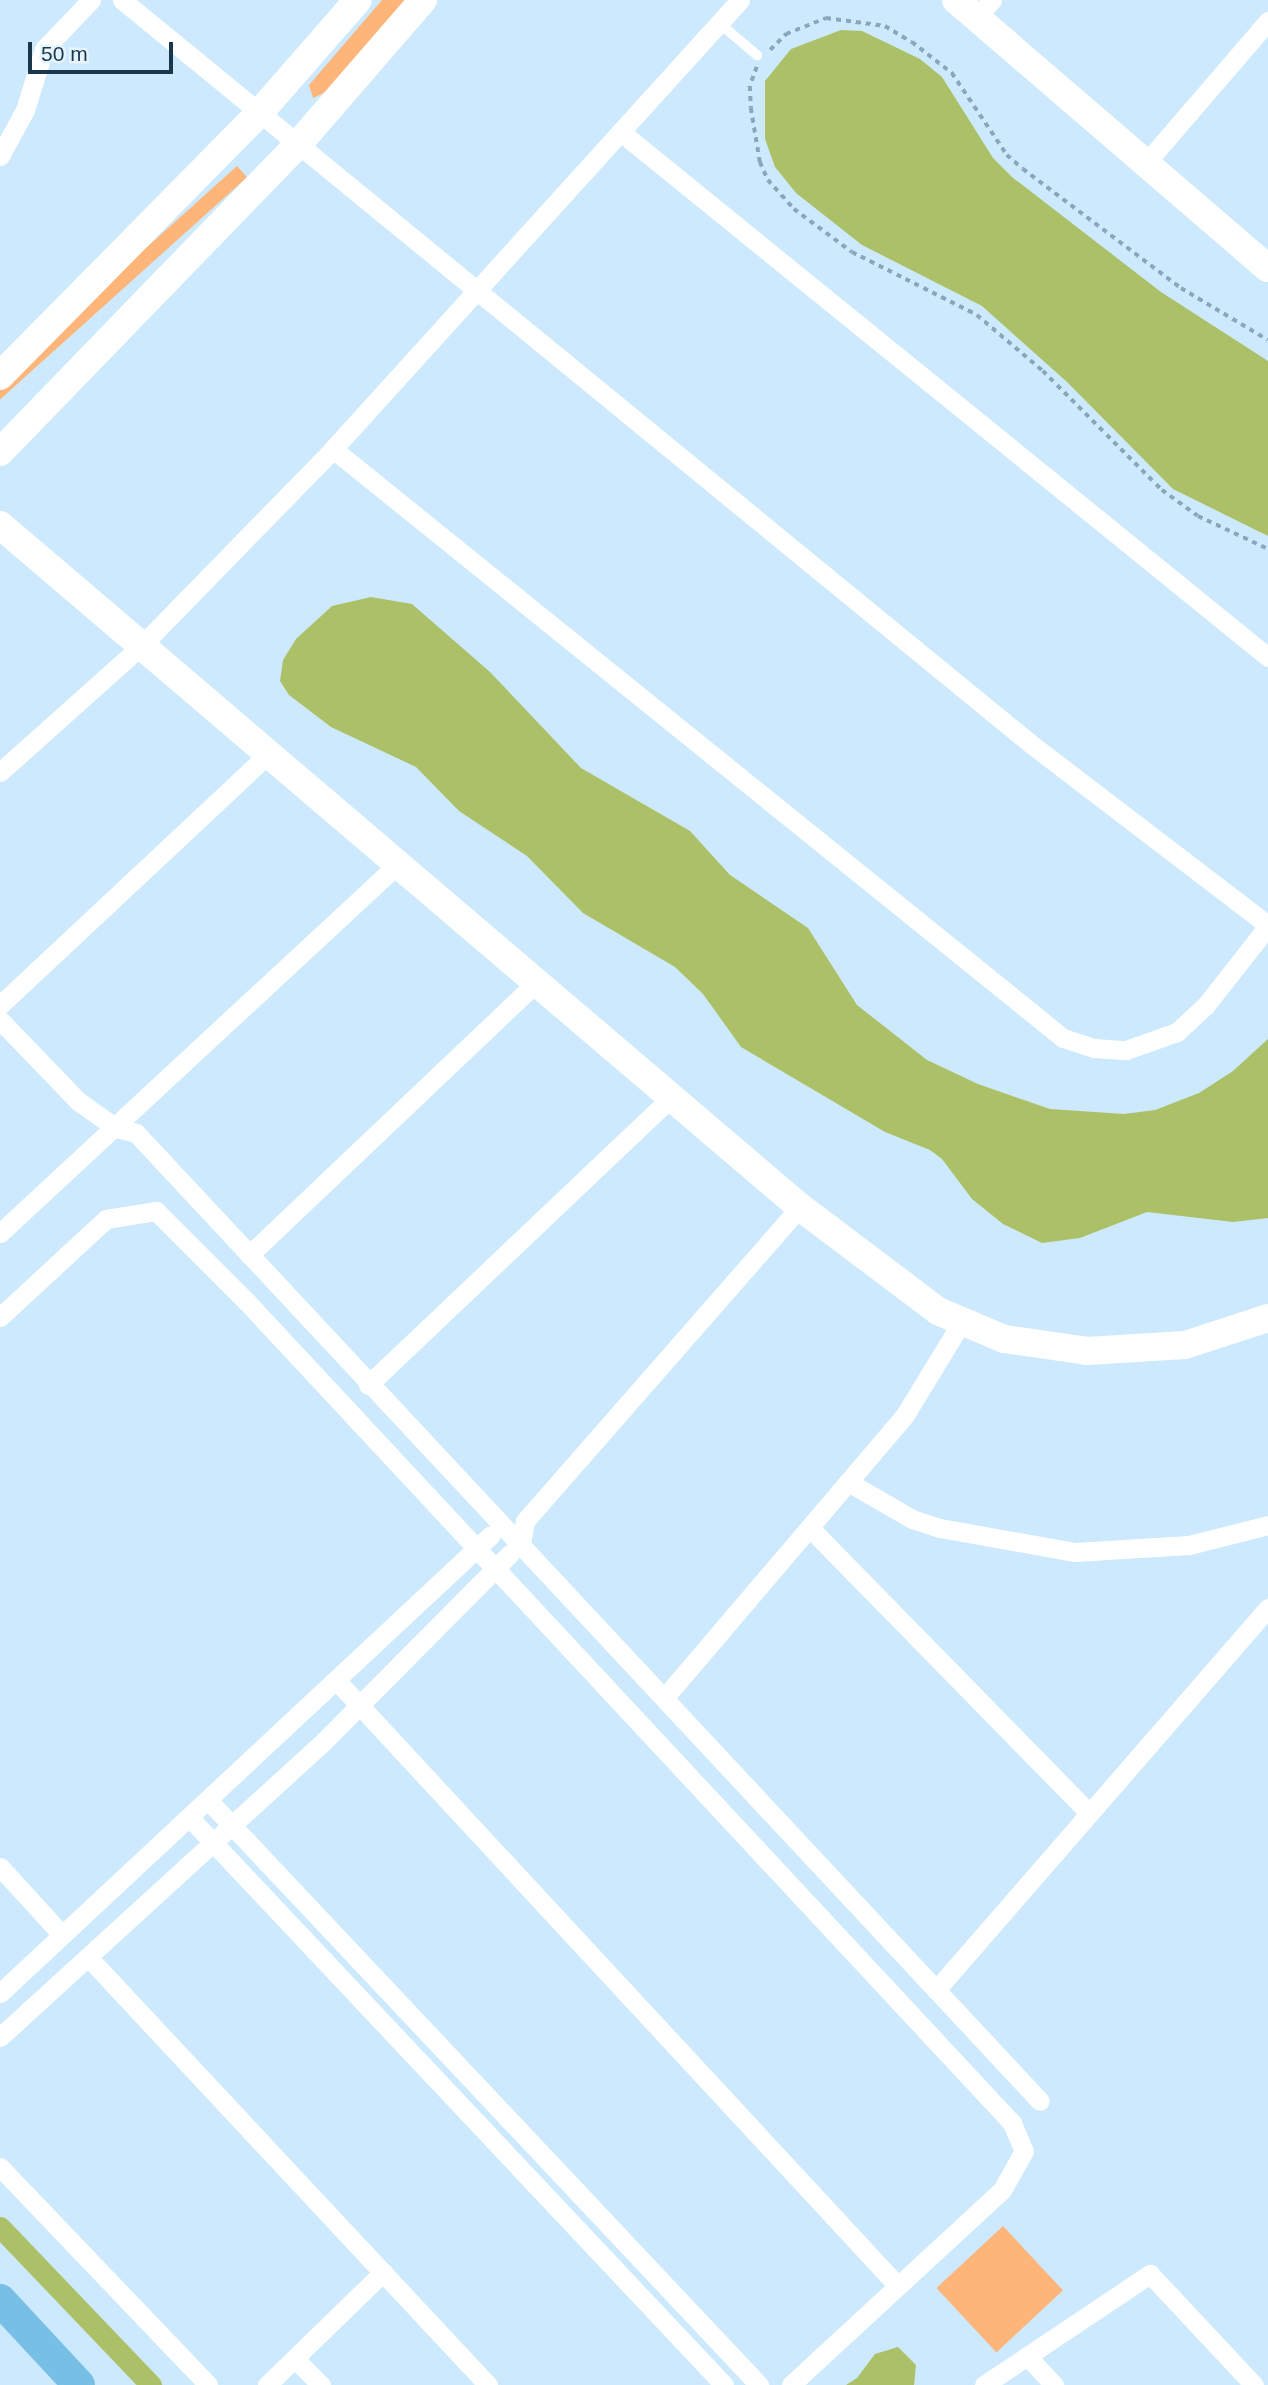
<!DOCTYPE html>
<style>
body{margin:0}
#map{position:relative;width:1268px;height:2385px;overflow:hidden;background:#cde9fd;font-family:Helvetica,sans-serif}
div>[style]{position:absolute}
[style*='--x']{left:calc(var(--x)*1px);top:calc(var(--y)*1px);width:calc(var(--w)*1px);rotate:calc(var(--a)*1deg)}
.green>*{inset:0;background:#feb579;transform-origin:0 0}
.water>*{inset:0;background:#acc167}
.canal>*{height:21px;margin:-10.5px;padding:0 10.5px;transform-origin:10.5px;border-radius:10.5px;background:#acc167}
.path>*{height:3.5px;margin-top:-1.75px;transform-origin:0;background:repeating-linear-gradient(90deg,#8aa6ba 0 5px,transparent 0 10px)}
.lane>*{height:10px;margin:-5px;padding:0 5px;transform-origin:5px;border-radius:5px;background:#fff}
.street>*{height:19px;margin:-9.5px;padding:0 9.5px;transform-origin:9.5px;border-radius:9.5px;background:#fff}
.secondary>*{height:28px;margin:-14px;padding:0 14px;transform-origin:14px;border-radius:14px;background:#fff}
.primary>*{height:32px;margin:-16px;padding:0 16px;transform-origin:16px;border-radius:16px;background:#78bfe6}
span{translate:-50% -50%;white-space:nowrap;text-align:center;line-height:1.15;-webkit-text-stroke:5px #e6f4fe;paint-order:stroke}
.scale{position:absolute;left:28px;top:42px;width:145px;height:32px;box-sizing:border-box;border:4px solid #1a384c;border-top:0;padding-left:9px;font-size:21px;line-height:24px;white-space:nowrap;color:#1a384c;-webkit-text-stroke:5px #e6f4fe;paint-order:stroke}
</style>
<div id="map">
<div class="green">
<i style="clip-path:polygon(382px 0,407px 0,326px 92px,313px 98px,309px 85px)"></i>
<i style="left:237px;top:166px;width:15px;height:337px;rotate:48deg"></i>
<i style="left:1003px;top:2226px;width:88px;height:91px;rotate:47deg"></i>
</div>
<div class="water">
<i style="clip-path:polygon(841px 30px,862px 31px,920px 59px,942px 77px,993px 158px,1012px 177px,1161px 292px,1268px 361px,1268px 536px,1173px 489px,1067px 382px,982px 306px,862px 245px,796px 193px,775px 167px,765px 139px,765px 81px,791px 49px)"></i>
<i style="clip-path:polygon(371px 597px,412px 604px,490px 672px,581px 768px,690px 831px,730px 875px,808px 928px,857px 1005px,927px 1060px,978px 1084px,1050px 1109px,1124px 1114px,1155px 1110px,1199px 1093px,1233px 1071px,1268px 1039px,1268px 1218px,1233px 1222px,1147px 1212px,1080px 1238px,1042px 1243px,1003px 1224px,972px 1199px,942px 1159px,930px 1150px,885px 1132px,741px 1047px,703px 994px,675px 967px,583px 913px,527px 856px,459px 811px,416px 767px,331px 727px,289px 695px,280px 681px,283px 660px,296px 639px,332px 606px)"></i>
<i style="clip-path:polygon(898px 2347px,916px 2365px,914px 2385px,846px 2385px,857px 2378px,875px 2354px)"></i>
</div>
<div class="canal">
<i style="--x:0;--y:2227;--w:219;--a:46.3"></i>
</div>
<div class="path">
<i style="--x:770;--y:50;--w:23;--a:-45"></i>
<i style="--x:786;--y:34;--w:43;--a:-21.8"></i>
<i style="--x:826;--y:18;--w:60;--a:7.7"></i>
<i style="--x:885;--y:26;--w:31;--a:31"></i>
<i style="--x:912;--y:42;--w:51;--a:37.8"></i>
<i style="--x:952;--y:73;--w:99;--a:56.1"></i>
<i style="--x:1007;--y:155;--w:21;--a:41"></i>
<i style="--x:1023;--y:169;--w:198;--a:37"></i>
<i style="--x:1181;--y:288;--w:101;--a:30.9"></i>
<i style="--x:757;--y:67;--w:20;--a:110"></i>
<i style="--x:750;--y:86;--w:22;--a:87"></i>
<i style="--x:751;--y:108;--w:55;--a:80.5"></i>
<i style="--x:760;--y:162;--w:20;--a:66"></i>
<i style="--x:768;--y:180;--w:39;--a:48"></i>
<i style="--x:794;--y:209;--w:72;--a:36.6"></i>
<i style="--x:852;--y:252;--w:140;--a:26.7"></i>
<i style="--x:977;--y:315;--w:87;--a:40.3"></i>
<i style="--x:1043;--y:371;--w:168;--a:45"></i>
<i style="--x:1162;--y:490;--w:44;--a:35.8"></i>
<i style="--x:1198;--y:516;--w:77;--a:25.2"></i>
</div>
<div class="lane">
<i style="--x:719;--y:23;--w:50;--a:40.1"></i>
</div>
<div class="street">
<i style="--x:122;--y:0;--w:1175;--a:39.3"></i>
<i style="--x:1031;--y:744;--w:298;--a:37.4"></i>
<i style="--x:976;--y:18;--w:24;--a:-48"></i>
<i style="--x:622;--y:133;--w:832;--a:39.05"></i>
<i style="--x:0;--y:156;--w:52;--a:-61.5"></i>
<i style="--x:25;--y:110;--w:64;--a:-72.7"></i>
<i style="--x:44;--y:49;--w:68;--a:-46.2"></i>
<i style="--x:1145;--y:164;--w:189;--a:-49.3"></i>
<i style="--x:333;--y:449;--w:938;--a:38.9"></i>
<i style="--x:1063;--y:1038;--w:33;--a:18"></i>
<i style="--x:1094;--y:1048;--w:32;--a:4"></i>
<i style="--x:1126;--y:1050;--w:54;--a:-19.4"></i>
<i style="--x:1177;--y:1032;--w:40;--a:-43"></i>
<i style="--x:1206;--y:1005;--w:100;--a:-51.9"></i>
<i style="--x:0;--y:772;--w:192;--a:-41.8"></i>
<i style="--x:143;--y:644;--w:272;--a:-45.7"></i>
<i style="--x:333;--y:449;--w:606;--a:-47.81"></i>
<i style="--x:0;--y:1005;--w:369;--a:-43.1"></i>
<i style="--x:0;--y:1020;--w:112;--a:46.1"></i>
<i style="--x:78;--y:1101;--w:47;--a:35.4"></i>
<i style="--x:116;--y:1128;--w:21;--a:14"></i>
<i style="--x:136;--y:1133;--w:1324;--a:46.96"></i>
<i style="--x:0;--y:1233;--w:544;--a:-42.84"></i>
<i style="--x:249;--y:1255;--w:398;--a:-43.5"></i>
<i style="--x:0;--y:1317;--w:144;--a:-42.8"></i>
<i style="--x:106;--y:1219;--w:51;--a:-9.1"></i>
<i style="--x:156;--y:1211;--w:129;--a:45"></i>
<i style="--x:247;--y:1302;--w:1122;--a:47.02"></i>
<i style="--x:1012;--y:2123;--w:30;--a:67"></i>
<i style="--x:1024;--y:2151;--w:45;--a:119.4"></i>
<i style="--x:1002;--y:2190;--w:287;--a:137.3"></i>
<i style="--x:368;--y:1385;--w:419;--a:-43.5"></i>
<i style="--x:848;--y:1482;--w:74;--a:30"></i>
<i style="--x:912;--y:1519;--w:29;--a:18"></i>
<i style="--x:940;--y:1528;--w:137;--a:10.1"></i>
<i style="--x:1075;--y:1552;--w:114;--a:-3.5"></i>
<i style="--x:1189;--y:1545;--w:81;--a:-14.2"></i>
<i style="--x:810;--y:1528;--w:397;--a:45.6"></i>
<i style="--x:521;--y:1544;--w:23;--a:-80"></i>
<i style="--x:525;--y:1521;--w:417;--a:-48.8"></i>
<i style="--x:336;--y:1680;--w:826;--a:47.16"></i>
<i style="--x:665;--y:1697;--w:370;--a:-49.6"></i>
<i style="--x:905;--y:1415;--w:108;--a:-58.7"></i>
<i style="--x:208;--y:1800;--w:804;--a:46.71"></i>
<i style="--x:189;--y:1817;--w:780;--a:46.71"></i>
<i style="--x:0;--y:1867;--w:92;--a:47.6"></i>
<i style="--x:88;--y:1957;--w:586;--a:46.94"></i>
<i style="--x:936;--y:1990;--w:506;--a:-49.01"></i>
<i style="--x:0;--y:1993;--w:671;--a:-43.01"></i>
<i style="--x:0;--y:2037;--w:439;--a:-42.4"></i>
<i style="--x:324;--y:1741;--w:264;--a:-45.2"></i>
<i style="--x:0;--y:2167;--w:301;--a:46.3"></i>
<i style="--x:1027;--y:2356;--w:40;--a:47"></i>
<i style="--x:295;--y:2359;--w:37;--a:45"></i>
<i style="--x:267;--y:2385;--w:162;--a:-44.2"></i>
<i style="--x:984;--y:2385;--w:200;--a:-33.8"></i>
<i style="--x:1150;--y:2274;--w:152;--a:46.9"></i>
</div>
<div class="secondary">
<i style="--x:956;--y:0;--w:411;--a:40.7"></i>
<i style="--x:0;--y:376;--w:372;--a:-45.4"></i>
<i style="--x:261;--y:111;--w:147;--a:-48.9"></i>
<i style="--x:0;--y:452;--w:431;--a:-45.9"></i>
<i style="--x:300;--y:142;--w:188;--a:-49.1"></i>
<i style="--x:0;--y:525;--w:1051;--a:40.45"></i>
<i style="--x:800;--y:1207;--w:173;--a:37"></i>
<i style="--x:938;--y:1311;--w:72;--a:23"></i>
<i style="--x:1004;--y:1339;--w:84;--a:8.2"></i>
<i style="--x:1087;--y:1351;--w:98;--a:-3.5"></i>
<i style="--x:1185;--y:1345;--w:87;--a:-18"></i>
</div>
<div class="primary">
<i style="--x:0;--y:2300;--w:116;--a:47.1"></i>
</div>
<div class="scale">50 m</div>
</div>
